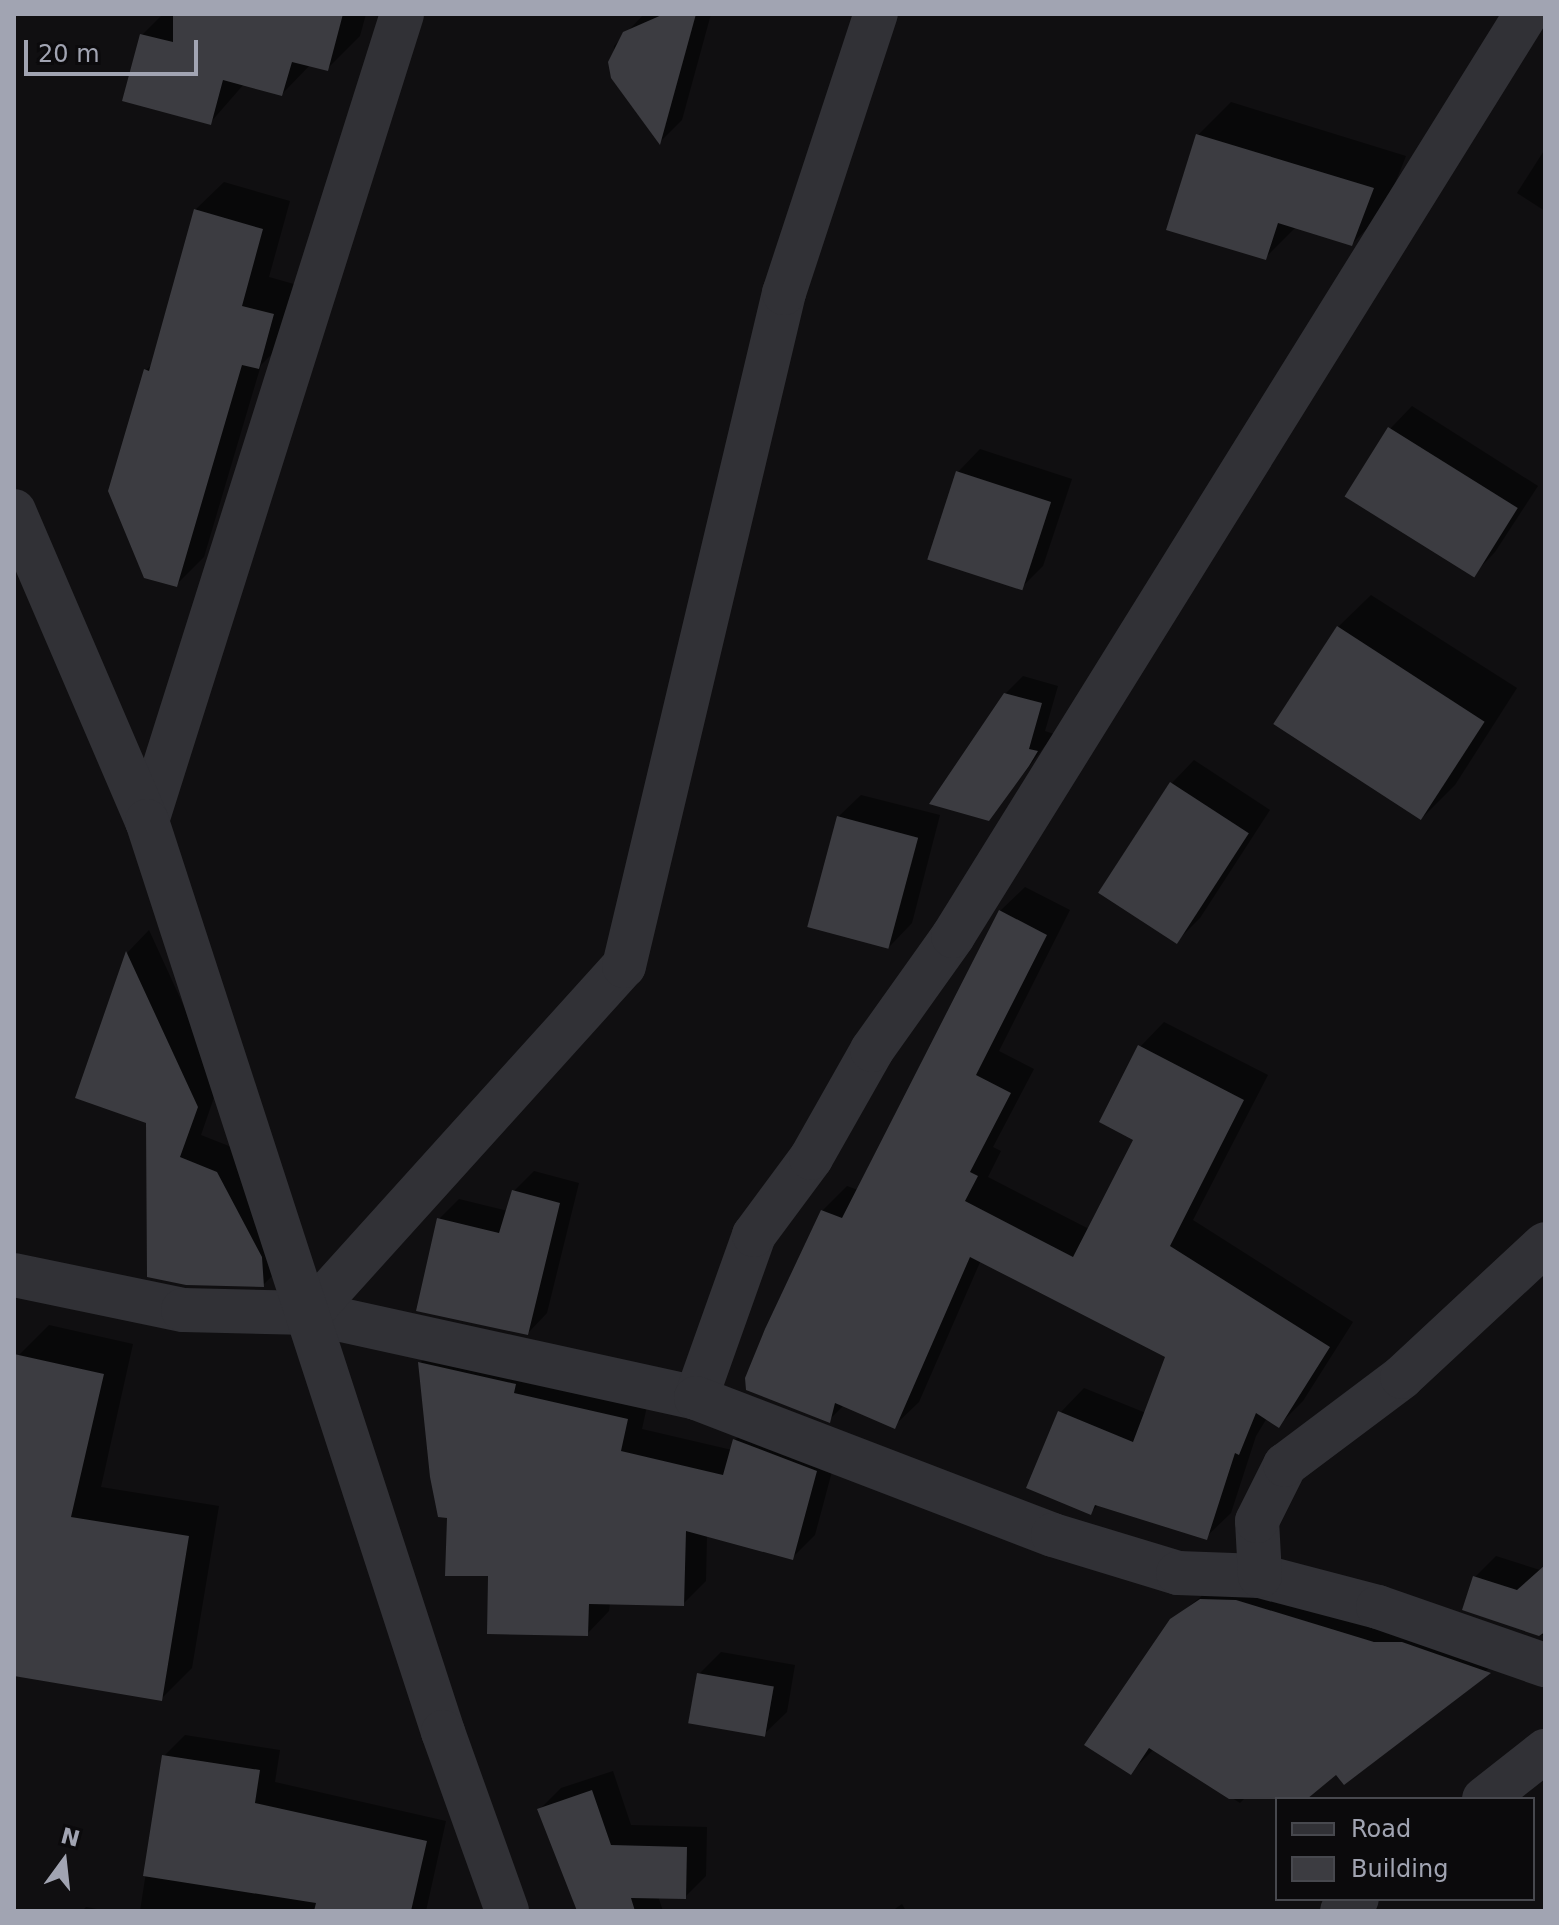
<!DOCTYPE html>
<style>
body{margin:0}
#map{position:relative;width:1559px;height:1925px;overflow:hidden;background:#100f11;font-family:"DejaVu Sans",sans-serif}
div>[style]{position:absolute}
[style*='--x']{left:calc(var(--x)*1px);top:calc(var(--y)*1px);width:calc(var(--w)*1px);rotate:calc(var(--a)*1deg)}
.shadow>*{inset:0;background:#0007}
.building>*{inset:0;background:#3c3c41;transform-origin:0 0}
.minor>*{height:44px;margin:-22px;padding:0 22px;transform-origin:22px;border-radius:22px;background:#313136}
.tertiary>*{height:44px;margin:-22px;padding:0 22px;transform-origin:22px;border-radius:22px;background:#313136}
span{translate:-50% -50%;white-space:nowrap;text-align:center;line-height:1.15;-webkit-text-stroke:8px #0b0a0c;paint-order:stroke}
.frame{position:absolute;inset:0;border:16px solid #a1a4b2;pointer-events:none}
.legend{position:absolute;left:1275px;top:1797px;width:260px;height:104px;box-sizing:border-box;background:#0b0a0c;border:2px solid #47484e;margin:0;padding:10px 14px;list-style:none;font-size:24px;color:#a1a4b2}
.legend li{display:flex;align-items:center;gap:16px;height:40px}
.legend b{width:40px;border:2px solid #47484e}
.north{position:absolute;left:24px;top:1821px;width:80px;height:80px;-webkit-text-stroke:6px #0b0a0c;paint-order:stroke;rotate:15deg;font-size:22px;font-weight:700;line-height:32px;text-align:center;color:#a1a4b2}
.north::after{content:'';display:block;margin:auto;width:28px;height:36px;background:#a1a4b2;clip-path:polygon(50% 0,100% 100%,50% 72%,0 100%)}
.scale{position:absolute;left:24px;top:40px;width:174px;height:36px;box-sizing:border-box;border:4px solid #a1a4b2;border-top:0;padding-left:10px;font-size:24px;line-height:28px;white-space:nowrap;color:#a1a4b2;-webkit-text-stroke:6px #0b0a0c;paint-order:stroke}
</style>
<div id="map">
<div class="shadow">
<i style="clip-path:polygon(163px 14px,366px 14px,360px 36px,327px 69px,311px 64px,282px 94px,244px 84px,210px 123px,142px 35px)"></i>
<i style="clip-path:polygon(644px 14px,711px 14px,682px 120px,660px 142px,613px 77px,614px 46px)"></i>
<i style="clip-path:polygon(1231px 102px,1406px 156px,1384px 211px,1352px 244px,1296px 227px,1265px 258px,1169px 228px,1198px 135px)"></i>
<i style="clip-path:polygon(1545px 149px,1545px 211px,1517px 193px)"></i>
<i style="clip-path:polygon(224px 182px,290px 201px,269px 277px,301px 286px,287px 339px,261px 365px,204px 557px,176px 585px,146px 370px,154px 363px,195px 210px)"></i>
<i style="clip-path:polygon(1412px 406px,1538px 486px,1495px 552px,1473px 575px,1390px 429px)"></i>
<i style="clip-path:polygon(980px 449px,1072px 479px,1043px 566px,1021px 588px,958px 472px)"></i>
<i style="clip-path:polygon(1371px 595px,1517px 688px,1455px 785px,1422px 818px,1338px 627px)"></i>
<i style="clip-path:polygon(1023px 676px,1058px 686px,1045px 731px,1054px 734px,989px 819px,1005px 694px)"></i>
<i style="clip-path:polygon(1194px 760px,1270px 810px,1200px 918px,1178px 940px,1102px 892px,1172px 783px)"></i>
<i style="clip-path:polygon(861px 795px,940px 815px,912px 923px,890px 946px,838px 817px)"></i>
<i style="clip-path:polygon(1025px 887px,1070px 910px,999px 1051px,1034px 1069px,993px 1147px,1001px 1151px,988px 1177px,1089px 1229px,1136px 1139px,1140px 1047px,1164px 1022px,1268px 1075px,1193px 1220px,1353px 1322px,1303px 1401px,1279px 1425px,1267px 1418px,1256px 1436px,1231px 1513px,1206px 1537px,1099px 1504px,1091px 1512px,1060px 1413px,1084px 1388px,1146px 1413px,1168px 1356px,981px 1260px,919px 1402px,894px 1426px,844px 1405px,829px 1420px,822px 1211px,847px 1186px,858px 1190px,1000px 911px)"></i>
<i style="clip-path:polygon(149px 930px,219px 1083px,201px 1135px,239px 1150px,286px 1262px,263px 1285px,148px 1121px,77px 1097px,128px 952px)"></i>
<i style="clip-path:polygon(534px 1171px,579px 1183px,547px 1313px,528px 1333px,439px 1219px,459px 1199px,508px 1211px,514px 1191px)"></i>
<i style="clip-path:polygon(49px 1325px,133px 1344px,101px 1487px,219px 1506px,192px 1668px,161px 1699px,14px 1674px,14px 1374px,18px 1356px)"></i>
<i style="clip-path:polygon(442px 1341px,649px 1397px,642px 1429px,732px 1450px,735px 1440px,757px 1418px,838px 1449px,815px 1535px,792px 1558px,707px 1535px,706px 1581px,683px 1604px,610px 1603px,609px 1611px,587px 1634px,490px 1574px,449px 1517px,420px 1363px)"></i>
<i style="clip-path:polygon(1496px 1556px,1540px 1570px,1545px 1565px,1545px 1636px,1464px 1608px,1475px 1577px)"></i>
<i style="clip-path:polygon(1224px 1578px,1511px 1651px,1345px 1783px,1336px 1772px,1303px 1799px,1287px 1799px,1262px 1781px,1240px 1803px,1154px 1749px,1131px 1772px,1172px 1620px)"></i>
<i style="clip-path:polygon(721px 1652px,795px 1665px,787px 1712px,764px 1734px,699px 1674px)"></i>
<i style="clip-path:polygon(185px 1735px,280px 1750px,275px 1782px,446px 1821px,426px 1911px,140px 1911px,164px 1756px)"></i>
<i style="clip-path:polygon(613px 1771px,631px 1825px,707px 1827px,706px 1876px,685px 1897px,658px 1896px,663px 1911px,577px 1911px,540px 1809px,561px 1788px)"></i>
<i style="clip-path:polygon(902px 1904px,906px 1911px,892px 1911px)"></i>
<i style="clip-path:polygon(86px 1907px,108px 1911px,82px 1911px)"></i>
</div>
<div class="building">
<i style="clip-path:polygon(173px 14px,343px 14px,328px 71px,292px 62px,282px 96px,223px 80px,211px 125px,122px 101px,140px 34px,173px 42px)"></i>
<i style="clip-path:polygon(664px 14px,696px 14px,660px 145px,611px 78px,608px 62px,623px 32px)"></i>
<i style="clip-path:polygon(1196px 134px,1374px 188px,1352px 246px,1278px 223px,1266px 260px,1166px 230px)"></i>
<i style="clip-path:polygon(194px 209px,263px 229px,242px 306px,274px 314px,259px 369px,242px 365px,177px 587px,144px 578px,108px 491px,144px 369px,149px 371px)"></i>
<i style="left:1388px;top:427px;width:153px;height:82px;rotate:32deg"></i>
<i style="left:956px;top:471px;width:100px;height:93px;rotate:18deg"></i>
<i style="left:1337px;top:626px;width:176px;height:117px;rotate:33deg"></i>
<i style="clip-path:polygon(1004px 693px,1042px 703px,1029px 749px,1038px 751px,1029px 766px,989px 821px,929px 804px)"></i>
<i style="left:1170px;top:782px;width:94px;height:132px;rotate:33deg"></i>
<i style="left:837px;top:816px;width:84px;height:115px;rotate:15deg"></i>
<i style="clip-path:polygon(999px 910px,1047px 935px,976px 1075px,1011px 1093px,970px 1172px,978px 1176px,965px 1201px,1073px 1257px,1133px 1140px,1099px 1122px,1138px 1045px,1244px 1100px,1170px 1246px,1330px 1347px,1279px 1428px,1256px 1413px,1239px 1455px,1235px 1453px,1207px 1540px,1095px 1505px,1091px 1515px,1026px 1488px,1058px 1411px,1133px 1442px,1165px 1357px,970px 1257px,895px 1429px,835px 1403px,830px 1423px,746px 1390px,745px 1378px,765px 1329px,821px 1210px,842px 1218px)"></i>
<i style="clip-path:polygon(126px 951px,198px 1107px,180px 1157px,217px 1172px,262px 1257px,264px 1287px,186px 1285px,147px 1277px,146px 1123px,75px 1098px)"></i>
<i style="clip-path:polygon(512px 1190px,560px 1203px,528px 1335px,416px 1311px,437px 1218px,499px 1233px)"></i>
<i style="clip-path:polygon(14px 1354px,104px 1374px,71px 1517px,189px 1536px,162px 1701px,14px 1676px)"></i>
<i style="clip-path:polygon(418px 1362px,516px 1384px,514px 1393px,628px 1419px,621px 1451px,723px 1475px,733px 1439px,817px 1471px,793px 1560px,686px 1531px,684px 1606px,589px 1604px,588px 1636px,487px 1634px,488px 1576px,445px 1576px,447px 1518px,438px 1517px,430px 1477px)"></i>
<i style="clip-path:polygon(1545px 1565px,1545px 1632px,1539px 1636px,1462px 1610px,1473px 1576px,1517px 1590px)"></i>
<i style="clip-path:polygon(1200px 1599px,1236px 1600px,1374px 1642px,1402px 1642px,1491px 1673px,1344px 1785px,1336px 1775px,1307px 1799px,1229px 1799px,1149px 1748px,1131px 1775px,1084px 1745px,1170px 1619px)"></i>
<i style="left:697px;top:1673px;width:78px;height:51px;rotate:10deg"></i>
<i style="clip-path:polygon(162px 1755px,260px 1770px,255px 1803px,427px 1841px,411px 1911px,314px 1911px,316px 1903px,143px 1876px)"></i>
<i style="clip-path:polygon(592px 1790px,611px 1845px,687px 1847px,686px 1899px,631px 1898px,635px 1911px,577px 1911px,537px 1809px)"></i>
</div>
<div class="minor">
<i style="--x:147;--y:821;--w:846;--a:-72.46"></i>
<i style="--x:14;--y:1275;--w:173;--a:11.7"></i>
<i style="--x:183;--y:1310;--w:127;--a:1.4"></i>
<i style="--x:310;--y:1313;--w:395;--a:12.4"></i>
<i style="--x:696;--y:1398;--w:173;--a:-70.4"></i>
<i style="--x:754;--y:1235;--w:96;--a:-53.5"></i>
<i style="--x:811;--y:1158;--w:124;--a:-60.5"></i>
<i style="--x:872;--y:1050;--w:140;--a:-54.6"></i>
<i style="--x:953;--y:936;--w:1086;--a:-58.14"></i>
<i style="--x:310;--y:1313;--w:468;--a:-47.9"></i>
<i style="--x:624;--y:966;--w:692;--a:-76.63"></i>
<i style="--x:784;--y:293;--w:294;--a:-71.8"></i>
<i style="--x:696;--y:1398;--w:382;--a:21"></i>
<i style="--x:1053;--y:1535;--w:131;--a:16.9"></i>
<i style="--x:1178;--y:1573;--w:82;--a:2.1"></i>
<i style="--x:1260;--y:1576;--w:122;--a:14.7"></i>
<i style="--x:1378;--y:1607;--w:177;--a:19.2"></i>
<i style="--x:1260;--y:1576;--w:55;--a:-93.1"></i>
<i style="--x:1257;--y:1521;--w:63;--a:-63.4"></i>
<i style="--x:1285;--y:1465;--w:146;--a:-36.9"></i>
<i style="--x:1402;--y:1377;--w:195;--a:-42.9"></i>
<i style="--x:1484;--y:1799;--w:78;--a:-38.2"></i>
<i style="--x:1342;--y:1911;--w:19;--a:-39"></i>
</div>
<div class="tertiary">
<i style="--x:14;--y:511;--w:337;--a:66.8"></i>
<i style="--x:147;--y:821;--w:958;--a:72"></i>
<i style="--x:443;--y:1732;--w:190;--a:70.3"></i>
</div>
<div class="frame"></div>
<ul class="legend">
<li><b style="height:10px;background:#313136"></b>Road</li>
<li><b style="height:22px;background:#3c3c41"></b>Building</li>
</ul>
<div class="north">N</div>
<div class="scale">20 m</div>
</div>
